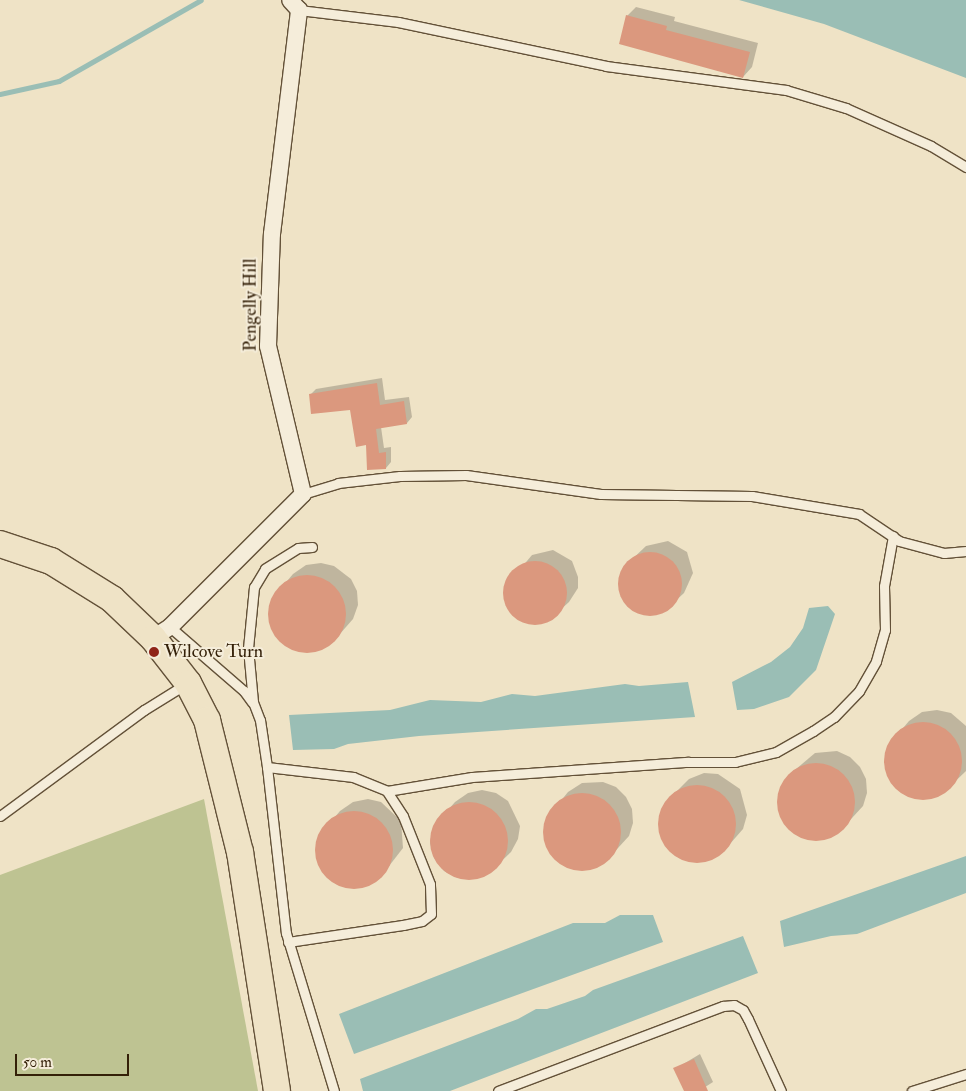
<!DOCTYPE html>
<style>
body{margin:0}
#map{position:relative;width:966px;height:1091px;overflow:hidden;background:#efe3c6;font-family:"IM FELL Double Pica",serif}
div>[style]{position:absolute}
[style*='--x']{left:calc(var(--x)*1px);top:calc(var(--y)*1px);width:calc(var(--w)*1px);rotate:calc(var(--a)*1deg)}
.green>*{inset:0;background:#bec392}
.water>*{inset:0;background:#9abeb5}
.shadow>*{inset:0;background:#0003}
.stream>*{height:4.5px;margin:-2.25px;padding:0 2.25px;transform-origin:2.25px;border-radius:2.25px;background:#9abeb5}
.building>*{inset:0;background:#db987e}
.round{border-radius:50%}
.roads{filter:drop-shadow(1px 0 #635138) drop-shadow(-1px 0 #635138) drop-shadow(0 1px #635138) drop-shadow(0 -1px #635138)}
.lane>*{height:9px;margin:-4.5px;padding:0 4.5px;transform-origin:4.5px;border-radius:4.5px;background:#f5edda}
.street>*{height:16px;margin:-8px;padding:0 8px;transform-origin:8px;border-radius:8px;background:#f5edda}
.primary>*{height:26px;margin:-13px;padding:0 13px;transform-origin:13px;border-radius:13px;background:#efe3c6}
.dots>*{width:14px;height:14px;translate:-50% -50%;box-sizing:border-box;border:2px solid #f5edda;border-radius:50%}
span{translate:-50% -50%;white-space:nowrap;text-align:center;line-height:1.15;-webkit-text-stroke:4px #f5edda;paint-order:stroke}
.street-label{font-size:18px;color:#342008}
.poi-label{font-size:18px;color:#342008}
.left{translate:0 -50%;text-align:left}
.scale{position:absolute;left:15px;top:1054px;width:114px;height:22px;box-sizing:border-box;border:2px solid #342008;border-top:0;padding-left:6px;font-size:15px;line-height:18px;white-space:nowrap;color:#342008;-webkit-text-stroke:4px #f5edda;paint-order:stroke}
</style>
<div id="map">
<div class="green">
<i style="clip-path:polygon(204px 799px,258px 1091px,0 1091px,0 875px)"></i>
</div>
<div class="water">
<i style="clip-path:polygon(739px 0,966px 0,966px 78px,824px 24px)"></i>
<i style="clip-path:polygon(828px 606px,835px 614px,816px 670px,789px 697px,754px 709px,737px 710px,732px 682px,771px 662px,790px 647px,803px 628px,809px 608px)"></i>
<i style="clip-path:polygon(688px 682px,695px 717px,419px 736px,348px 744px,334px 749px,293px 750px,289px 715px,390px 710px,430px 700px,481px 702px,512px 694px,535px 696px,625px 684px,639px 686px)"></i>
<i style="clip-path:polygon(966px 856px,966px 893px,857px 934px,831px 936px,784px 947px,780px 921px)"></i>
<i style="clip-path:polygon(620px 915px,653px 915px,663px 942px,354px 1054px,339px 1014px,573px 923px,605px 923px)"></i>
<i style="clip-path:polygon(743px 936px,758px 973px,450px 1091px,363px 1091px,360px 1079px,518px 1019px,536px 1009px,547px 1009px,585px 996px,593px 990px)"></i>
</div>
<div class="shadow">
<i style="clip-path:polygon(636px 7px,675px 17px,674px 21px,758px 43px,752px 67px,743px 77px,627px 16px)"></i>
<i style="clip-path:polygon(382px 378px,385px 400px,409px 397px,412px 417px,407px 423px,381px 427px,384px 448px,391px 447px,391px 462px,386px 468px,367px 444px,351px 408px,310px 395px,316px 389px)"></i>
<i style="clip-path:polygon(668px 541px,687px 552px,693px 573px,684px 593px,671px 605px,657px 613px,646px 614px,627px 603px,620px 582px,625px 566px,646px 546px)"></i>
<i style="clip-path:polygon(553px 550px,572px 561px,578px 577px,578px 588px,569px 602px,548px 621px,525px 622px,509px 608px,506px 586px,532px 555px)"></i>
<i style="clip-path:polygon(321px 563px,334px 566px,351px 579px,357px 591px,358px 605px,353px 619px,332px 643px,320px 650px,304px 652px,289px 647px,277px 637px,270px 623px,271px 600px,293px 574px,306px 565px)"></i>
<i style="clip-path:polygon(937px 710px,951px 713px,966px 726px,966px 771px,942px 794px,928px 798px,912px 797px,899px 790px,889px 778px,885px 763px,887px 747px,909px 721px,922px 712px)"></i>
<i style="clip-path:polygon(837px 751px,850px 757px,860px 767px,866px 779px,867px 793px,863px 806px,841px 830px,829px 837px,813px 840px,798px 835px,786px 825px,779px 811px,781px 788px,789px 775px,815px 753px)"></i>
<i style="clip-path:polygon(704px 773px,718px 774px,740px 789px,747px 815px,743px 829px,722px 853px,710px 860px,694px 862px,679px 858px,667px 848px,660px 833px,659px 818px,665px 803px,689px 779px)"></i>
<i style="clip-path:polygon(603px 782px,616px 787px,626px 797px,632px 809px,633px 823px,629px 836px,607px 860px,595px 868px,580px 870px,565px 865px,553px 855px,546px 842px,547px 818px,568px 792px,582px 783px)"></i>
<i style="clip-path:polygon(482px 790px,496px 793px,508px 801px,520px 826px,518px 839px,511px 852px,488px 874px,474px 879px,458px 878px,444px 871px,434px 858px,430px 843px,433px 827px,455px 802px,468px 793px)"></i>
<i style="clip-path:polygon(368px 799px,381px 802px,401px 821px,403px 848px,379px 879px,367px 886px,351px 888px,336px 884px,320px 867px,316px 852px,318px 837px,340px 811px,353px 802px)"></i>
<i style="clip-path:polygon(700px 1054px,713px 1082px,699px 1091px,685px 1091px,675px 1069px)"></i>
</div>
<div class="stream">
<i style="--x:0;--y:94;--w:60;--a:-12.4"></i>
<i style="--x:59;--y:81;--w:163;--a:-29.7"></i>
</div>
<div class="building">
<i style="clip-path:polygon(626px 15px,667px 26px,666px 30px,750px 52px,743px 78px,619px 44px)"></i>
<i style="clip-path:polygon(377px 383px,380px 405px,404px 401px,407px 424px,376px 429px,379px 453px,386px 452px,386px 469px,367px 470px,366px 445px,356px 447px,350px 410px,311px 414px,309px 394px)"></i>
<i class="round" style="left:618px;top:552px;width:64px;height:64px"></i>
<i class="round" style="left:503px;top:561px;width:64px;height:64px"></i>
<i class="round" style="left:268px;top:575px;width:78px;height:78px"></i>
<i class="round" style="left:884px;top:722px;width:78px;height:78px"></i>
<i class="round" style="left:777px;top:763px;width:78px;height:78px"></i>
<i class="round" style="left:658px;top:785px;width:78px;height:78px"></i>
<i class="round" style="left:543px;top:793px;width:78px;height:78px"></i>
<i class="round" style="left:430px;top:802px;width:78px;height:78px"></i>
<i class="round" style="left:315px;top:811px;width:78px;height:78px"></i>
<i style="clip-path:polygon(694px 1059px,708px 1091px,684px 1091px,673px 1068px)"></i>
</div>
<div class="roads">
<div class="lane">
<i style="--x:299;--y:10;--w:100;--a:6.9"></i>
<i style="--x:398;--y:22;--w:213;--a:11.9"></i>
<i style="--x:606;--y:66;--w:182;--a:7.6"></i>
<i style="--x:786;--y:90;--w:63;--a:16.7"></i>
<i style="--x:846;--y:108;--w:93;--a:24.1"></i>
<i style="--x:931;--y:146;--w:41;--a:31"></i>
<i style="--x:303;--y:494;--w:37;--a:-17"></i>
<i style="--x:338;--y:483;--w:62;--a:-6.4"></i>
<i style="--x:400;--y:476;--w:66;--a:-0.9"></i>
<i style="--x:466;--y:475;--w:136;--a:8"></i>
<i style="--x:601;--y:494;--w:151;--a:0.8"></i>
<i style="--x:752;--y:496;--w:109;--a:9.5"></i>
<i style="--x:859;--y:514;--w:48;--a:34"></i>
<i style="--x:899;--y:541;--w:47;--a:14.9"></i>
<i style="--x:944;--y:553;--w:22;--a:-5"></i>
<i style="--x:312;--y:547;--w:14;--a:176"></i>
<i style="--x:298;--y:548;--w:39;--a:148"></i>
<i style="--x:265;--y:569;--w:21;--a:121"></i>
<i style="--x:254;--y:587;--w:61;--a:95.6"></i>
<i style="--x:248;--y:648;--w:54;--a:84.7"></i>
<i style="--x:253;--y:702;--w:19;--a:69"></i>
<i style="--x:260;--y:720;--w:48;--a:81.5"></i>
<i style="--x:267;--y:767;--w:167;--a:83.5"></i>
<i style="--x:286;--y:933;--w:165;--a:73.1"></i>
<i style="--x:170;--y:627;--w:98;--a:40.9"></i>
<i style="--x:244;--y:691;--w:14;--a:54"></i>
<i style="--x:267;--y:767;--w:87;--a:6.6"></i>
<i style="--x:353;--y:777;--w:37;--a:22"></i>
<i style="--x:0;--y:816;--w:179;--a:-36.4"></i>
<i style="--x:144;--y:710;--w:49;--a:-31.8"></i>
<i style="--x:288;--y:942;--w:116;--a:-8.4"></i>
<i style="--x:403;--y:925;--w:19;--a:-12"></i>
<i style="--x:422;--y:921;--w:11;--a:-38"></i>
<i style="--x:431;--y:914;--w:30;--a:-92"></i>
<i style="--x:430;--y:884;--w:73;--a:-111.7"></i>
<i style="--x:403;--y:816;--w:30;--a:-123"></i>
<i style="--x:387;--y:791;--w:86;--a:-9.4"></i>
<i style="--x:472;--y:777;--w:217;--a:-4"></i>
<i style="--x:688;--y:762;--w:47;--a:0"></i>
<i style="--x:735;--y:762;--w:42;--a:-13.7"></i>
<i style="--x:776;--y:752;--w:43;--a:-29.6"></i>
<i style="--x:813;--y:731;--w:25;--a:-34"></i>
<i style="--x:834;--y:717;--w:36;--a:-46"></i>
<i style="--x:859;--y:691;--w:34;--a:-60"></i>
<i style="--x:876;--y:661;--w:32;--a:-74"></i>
<i style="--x:885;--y:630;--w:44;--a:-91.3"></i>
<i style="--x:884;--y:586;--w:51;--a:-79.8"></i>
<i style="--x:498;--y:1091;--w:241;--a:-20.7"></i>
<i style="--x:723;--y:1006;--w:11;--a:-5"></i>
<i style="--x:734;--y:1005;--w:10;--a:29"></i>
<i style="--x:743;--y:1010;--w:10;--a:61"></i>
<i style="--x:748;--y:1019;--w:79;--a:65.4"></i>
<i style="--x:912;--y:1091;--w:57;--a:-17.5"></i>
</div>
<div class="street">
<i style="--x:153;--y:638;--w:20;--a:-33"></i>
<i style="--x:170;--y:627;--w:188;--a:-45"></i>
<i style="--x:303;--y:494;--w:152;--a:-103.3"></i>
<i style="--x:268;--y:346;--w:112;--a:-88"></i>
<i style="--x:272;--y:234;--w:226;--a:-83.1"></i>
<i style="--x:299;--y:10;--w:13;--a:-132"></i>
</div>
<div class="primary">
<i style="--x:0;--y:544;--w:54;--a:18.4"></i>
<i style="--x:51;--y:561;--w:72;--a:31.9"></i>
<i style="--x:112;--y:599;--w:57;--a:43.6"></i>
<i style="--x:153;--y:638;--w:57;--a:52.1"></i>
<i style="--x:188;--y:683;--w:42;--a:62.8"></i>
<i style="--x:207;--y:720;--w:136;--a:76"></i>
<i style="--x:240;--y:852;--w:242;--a:81.2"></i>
</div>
</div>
<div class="dots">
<i style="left:154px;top:652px;background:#8f2418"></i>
</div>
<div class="street-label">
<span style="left:251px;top:305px;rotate:-90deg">Pengelly Hill</span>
</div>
<div class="poi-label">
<span class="left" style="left:164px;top:652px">Wilcove Turn</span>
</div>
<div class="scale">50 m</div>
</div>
